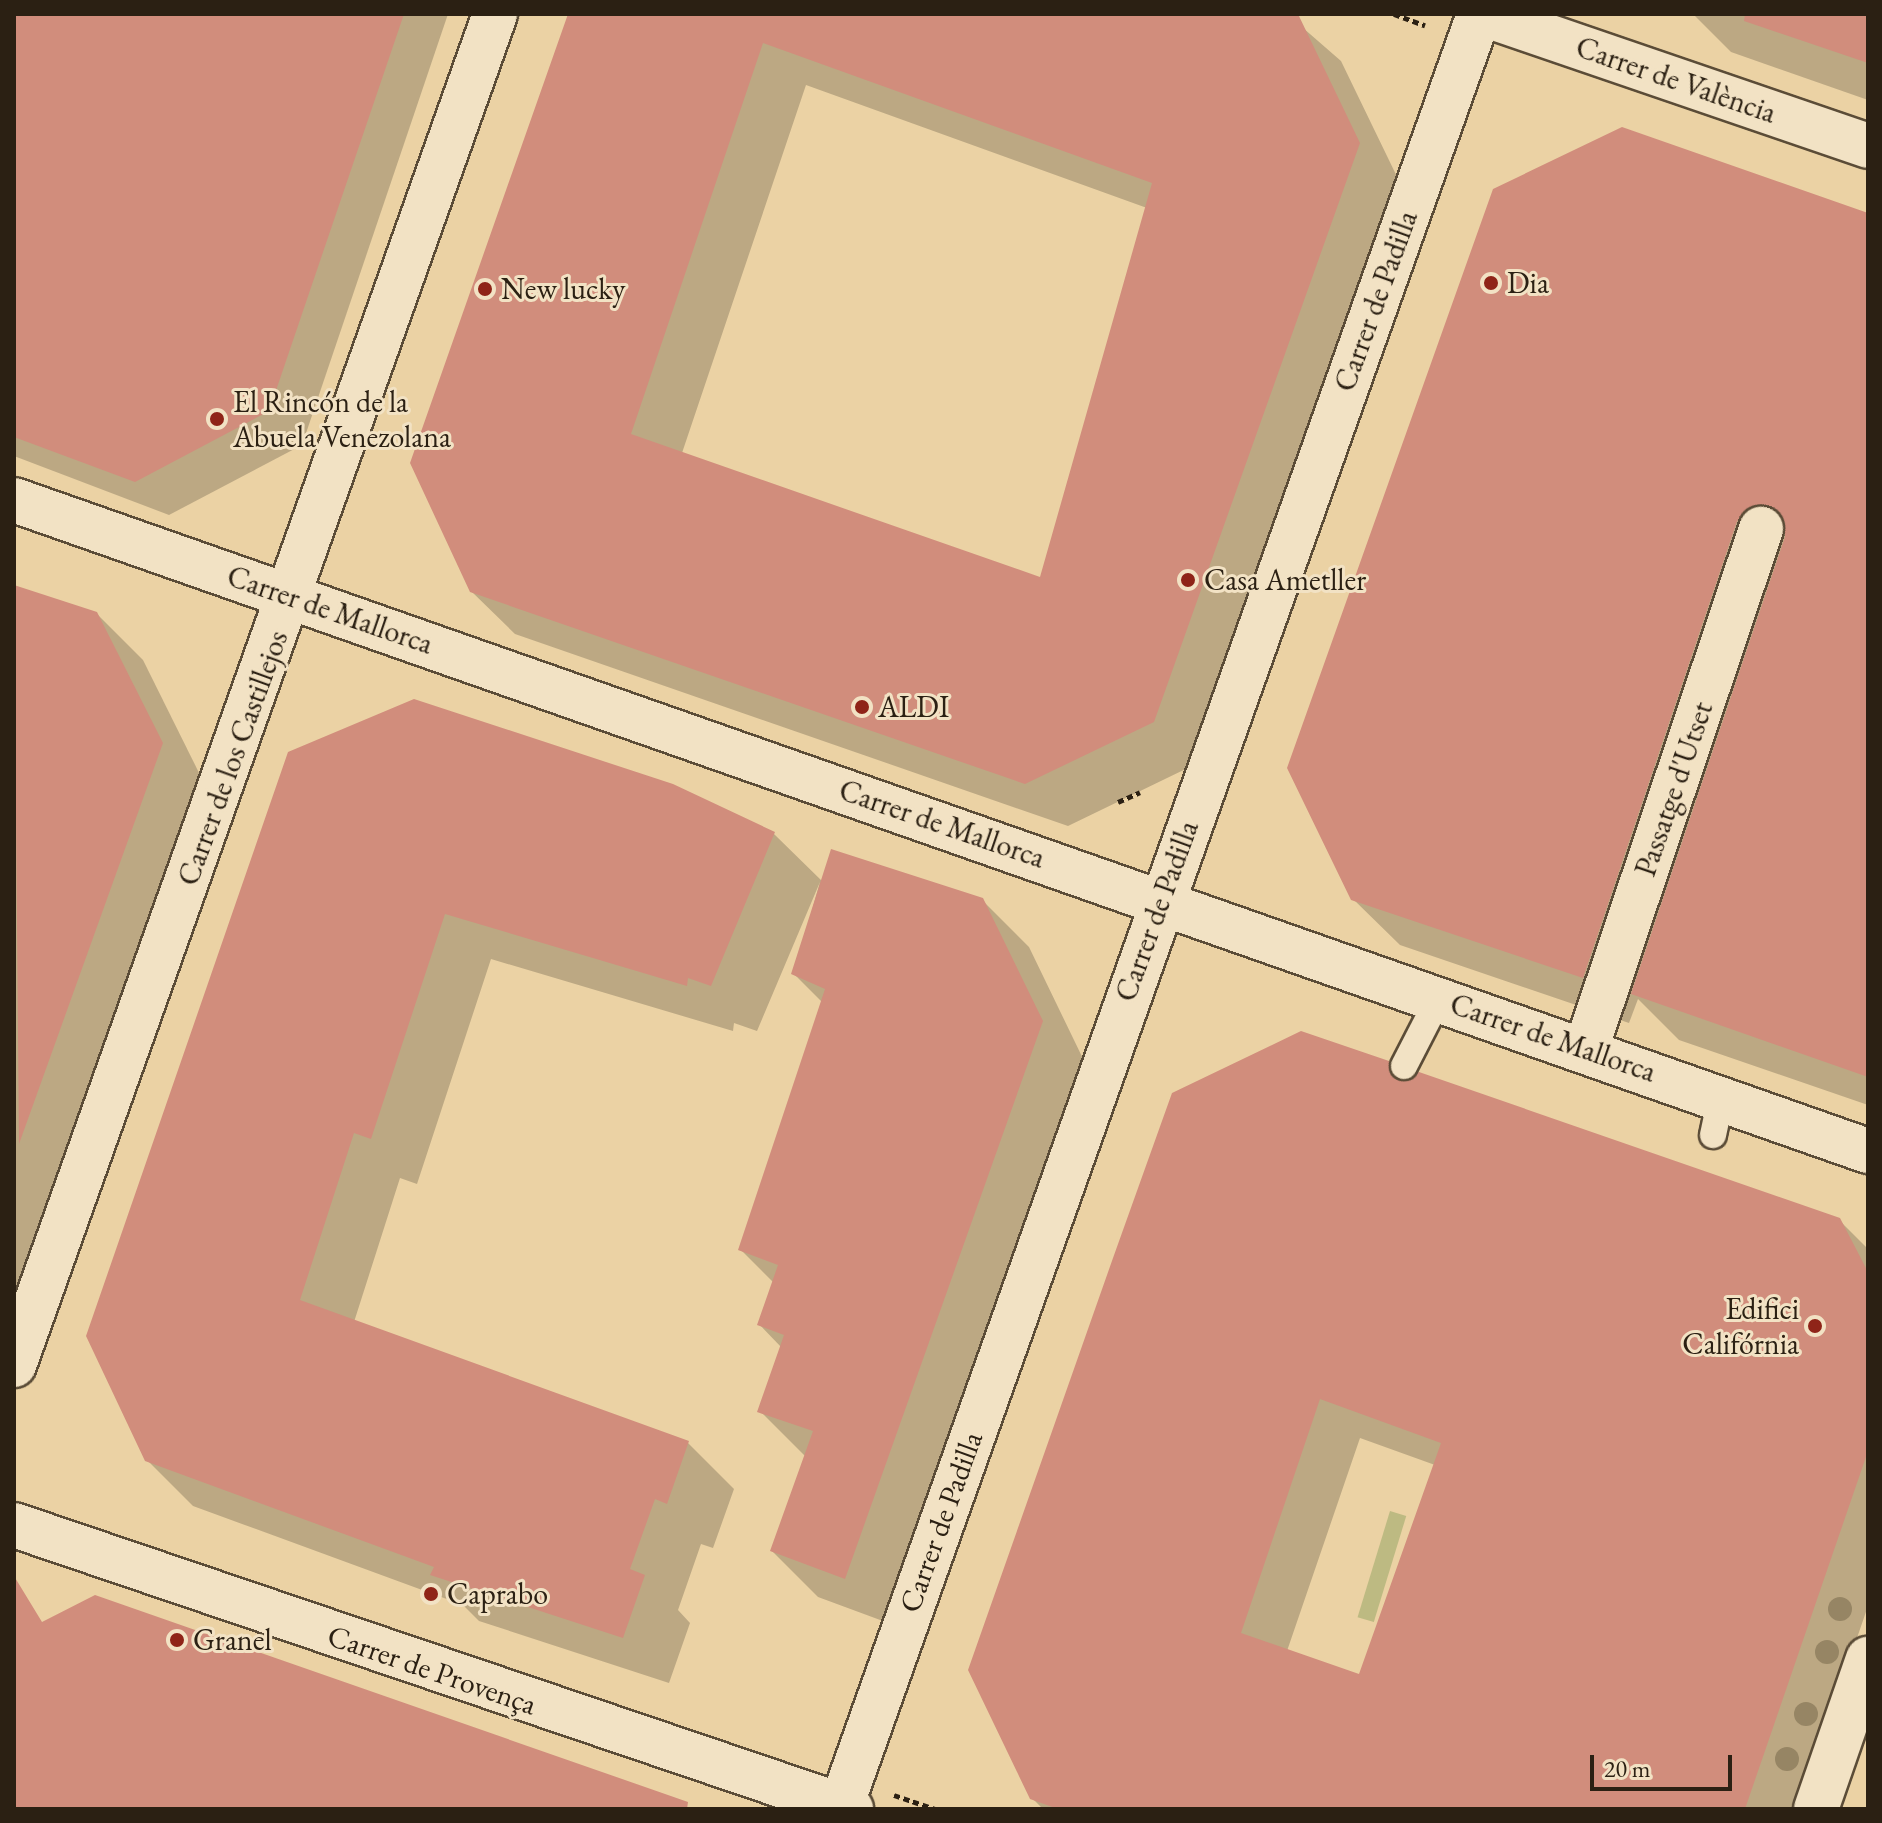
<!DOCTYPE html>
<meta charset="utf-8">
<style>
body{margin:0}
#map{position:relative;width:1882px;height:1823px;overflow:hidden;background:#ebd2a4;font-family:"EB Garamond",serif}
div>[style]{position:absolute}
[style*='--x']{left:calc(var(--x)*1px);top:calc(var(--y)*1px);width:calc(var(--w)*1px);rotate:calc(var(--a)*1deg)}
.green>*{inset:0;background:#bdba82;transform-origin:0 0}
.shadow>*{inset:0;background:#0003}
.building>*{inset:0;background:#d18d7c}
.path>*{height:5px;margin-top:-2.5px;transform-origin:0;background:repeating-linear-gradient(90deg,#2b2013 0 6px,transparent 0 10px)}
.roads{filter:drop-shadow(2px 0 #5b4c37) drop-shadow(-2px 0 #5b4c37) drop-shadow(0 2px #5b4c37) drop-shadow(0 -2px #5b4c37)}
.lane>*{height:26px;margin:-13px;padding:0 13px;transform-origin:13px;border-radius:13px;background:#f2e2c4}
.street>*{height:44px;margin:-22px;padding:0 22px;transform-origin:22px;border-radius:22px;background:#f2e2c4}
.secondary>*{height:44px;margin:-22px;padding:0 22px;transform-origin:22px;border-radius:22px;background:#f2e2c4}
.trees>*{width:24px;height:24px;margin:-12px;border-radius:50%;background:#968564}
.dots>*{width:22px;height:22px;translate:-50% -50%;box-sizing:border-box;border:4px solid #f2e2c4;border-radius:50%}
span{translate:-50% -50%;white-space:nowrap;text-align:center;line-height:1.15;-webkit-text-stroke:6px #f2e2c4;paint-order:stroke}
.street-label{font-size:30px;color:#2b2013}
.poi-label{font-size:30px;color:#2b2013}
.left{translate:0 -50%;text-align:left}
.right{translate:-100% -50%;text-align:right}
.frame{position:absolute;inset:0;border:16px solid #2b2013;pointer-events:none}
.scale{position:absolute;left:1590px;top:1755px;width:142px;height:36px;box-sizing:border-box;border:4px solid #2b2013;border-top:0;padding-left:10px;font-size:24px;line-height:28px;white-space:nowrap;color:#2b2013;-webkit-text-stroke:6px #f2e2c4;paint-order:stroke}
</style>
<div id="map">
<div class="green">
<i style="left:1390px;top:1511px;width:17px;height:111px;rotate:17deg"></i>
</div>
<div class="shadow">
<i style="clip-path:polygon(14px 14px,448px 14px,302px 445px,169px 515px,14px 456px)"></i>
<i style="clip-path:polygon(evenodd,570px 14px,1287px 14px,1341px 61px,1402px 187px,1196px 764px,1068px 826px,515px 634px,471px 591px,570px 14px,806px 85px,1147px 208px,1041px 580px,682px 453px,806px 85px)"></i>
<i style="clip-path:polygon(1693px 14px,1868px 14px,1868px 100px,1731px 52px)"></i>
<i style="clip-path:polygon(1868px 215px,1868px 1105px,1679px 1040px,1638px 999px,1629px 1023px,1400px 945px,1353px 899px)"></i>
<i style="clip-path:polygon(14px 587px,96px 613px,143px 660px,208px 791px,14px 1332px)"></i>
<i style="clip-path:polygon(290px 754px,672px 786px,774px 834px,823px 882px,982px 900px,1029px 947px,1088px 1069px,891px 1624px,818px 1597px,772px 1551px,806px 1457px,760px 1411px,782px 1348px,759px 1324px,774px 1283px,740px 1249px,823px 1003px,794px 974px,820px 882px,757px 1031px,734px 1023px,733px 1031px,491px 959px,417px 1184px,400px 1178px,354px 1322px,688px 1443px,734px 1489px,713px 1548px,701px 1544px,678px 1610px,690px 1623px,669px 1683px,479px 1621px,463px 1605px,193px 1506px,146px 1459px)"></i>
<i style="clip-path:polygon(evenodd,1388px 1062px,1405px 1079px,1839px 1220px,1868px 1249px,1868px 1606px,1798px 1809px,1043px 1809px,1032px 1798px,1388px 1062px,1360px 1438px,1435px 1465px,1360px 1676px,1287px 1651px,1360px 1438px)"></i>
</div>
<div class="building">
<i style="clip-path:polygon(14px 14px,404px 14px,269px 411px,135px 482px,14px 437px)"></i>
<i style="clip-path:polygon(evenodd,568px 14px,1298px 14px,1360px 143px,1154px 722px,1025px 784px,470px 592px,410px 463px,568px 14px,763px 43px,1152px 183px,1040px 577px,631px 434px,763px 43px)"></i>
<i style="clip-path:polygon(1745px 14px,1868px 14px,1868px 63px,1744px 21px)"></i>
<i style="clip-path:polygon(1622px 127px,1868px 213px,1868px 1077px,1631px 994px,1785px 537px,1785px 523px,1770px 506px,1755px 505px,1737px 521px,1583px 978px,1351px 900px,1287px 768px,1493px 189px)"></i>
<i style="clip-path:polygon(14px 585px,97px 612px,163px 743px,19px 1144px)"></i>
<i style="clip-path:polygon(414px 699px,673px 784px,775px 832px,711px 986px,688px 978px,687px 986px,445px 914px,371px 1139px,354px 1133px,300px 1300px,689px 1441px,667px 1504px,655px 1499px,630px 1569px,645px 1575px,623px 1638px,430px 1575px,434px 1567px,145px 1461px,86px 1336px,288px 752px)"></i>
<i style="clip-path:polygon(831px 849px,983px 898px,1043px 1021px,845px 1579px,770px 1551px,813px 1431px,757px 1412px,784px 1335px,757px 1325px,778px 1265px,738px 1250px,825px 989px,791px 974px)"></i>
<i style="clip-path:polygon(evenodd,1301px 1031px,1389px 1061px,1397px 1080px,1419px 1072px,1840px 1218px,1868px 1272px,1868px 1451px,1745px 1809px,1058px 1809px,1030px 1799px,968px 1670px,1113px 1258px,1172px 1093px,1301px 1031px,1320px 1399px,1441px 1443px,1359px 1674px,1241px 1633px,1320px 1399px)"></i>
<i style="clip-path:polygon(14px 1576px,42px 1622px,95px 1595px,688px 1802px,687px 1809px,14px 1809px)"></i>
</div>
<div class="path">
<i style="--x:1394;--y:14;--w:33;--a:20"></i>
<i style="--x:1118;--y:802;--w:24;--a:-24"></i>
<i style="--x:894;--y:1795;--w:43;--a:18.9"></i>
</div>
<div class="roads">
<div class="lane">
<i style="--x:1404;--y:1066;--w:76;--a:-62.8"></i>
<i style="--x:1713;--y:1135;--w:38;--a:-78"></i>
</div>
<div class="street">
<i style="--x:1586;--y:1049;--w:549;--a:-71.4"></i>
<i style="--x:14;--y:1365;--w:1434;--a:-70.4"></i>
<i style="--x:14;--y:1525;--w:884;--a:18.74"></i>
</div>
<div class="secondary">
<i style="--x:1483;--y:14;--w:407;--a:18.9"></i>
<i style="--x:14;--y:500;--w:1965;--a:19.35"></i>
<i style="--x:840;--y:1809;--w:1905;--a:-70.4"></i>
<i style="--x:1816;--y:1809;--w:159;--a:-70.9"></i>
</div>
</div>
<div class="trees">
<i style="left:1840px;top:1609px"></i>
<i style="left:1827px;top:1652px"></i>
<i style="left:1806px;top:1714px"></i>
<i style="left:1787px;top:1759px"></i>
</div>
<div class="dots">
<i style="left:1491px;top:283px;background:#8f2418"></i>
<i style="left:485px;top:289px;background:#8f2418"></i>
<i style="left:217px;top:419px;background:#8f2418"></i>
<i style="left:1188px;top:580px;background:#8f2418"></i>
<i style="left:862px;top:707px;background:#8f2418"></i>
<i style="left:1815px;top:1326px;background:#8f2418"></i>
<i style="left:431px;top:1594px;background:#8f2418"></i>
<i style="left:177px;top:1640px;background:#8f2418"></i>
</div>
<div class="street-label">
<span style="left:1676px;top:80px;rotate:19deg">Carrer de València</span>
<span style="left:1376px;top:301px;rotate:-70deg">Carrer de Padilla</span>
<span style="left:330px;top:610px;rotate:19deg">Carrer de Mallorca</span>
<span style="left:233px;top:758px;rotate:-70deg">Carrer de los Castillejos</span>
<span style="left:1674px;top:789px;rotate:-71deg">Passatge d'Utset</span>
<span style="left:942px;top:824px;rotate:19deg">Carrer de Mallorca</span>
<span style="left:1157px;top:911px;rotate:-70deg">Carrer de Padilla</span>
<span style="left:1553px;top:1038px;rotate:19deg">Carrer de Mallorca</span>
<span style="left:941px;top:1522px;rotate:-70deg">Carrer de Padilla</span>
<span style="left:432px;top:1670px;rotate:19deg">Carrer de Provença</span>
</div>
<div class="poi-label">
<span class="left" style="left:1507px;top:283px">Dia</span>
<span class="left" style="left:501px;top:289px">New lucky</span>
<span class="left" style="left:233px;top:419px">El Rincón de la<br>Abuela Venezolana</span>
<span class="left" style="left:1204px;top:580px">Casa Ametller</span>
<span class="left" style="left:878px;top:707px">ALDI</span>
<span class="right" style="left:1799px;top:1326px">Edifici<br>Califórnia</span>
<span class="left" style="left:447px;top:1594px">Caprabo</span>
<span class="left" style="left:193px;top:1640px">Granel</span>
</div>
<div class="frame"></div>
<div class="scale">20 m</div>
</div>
